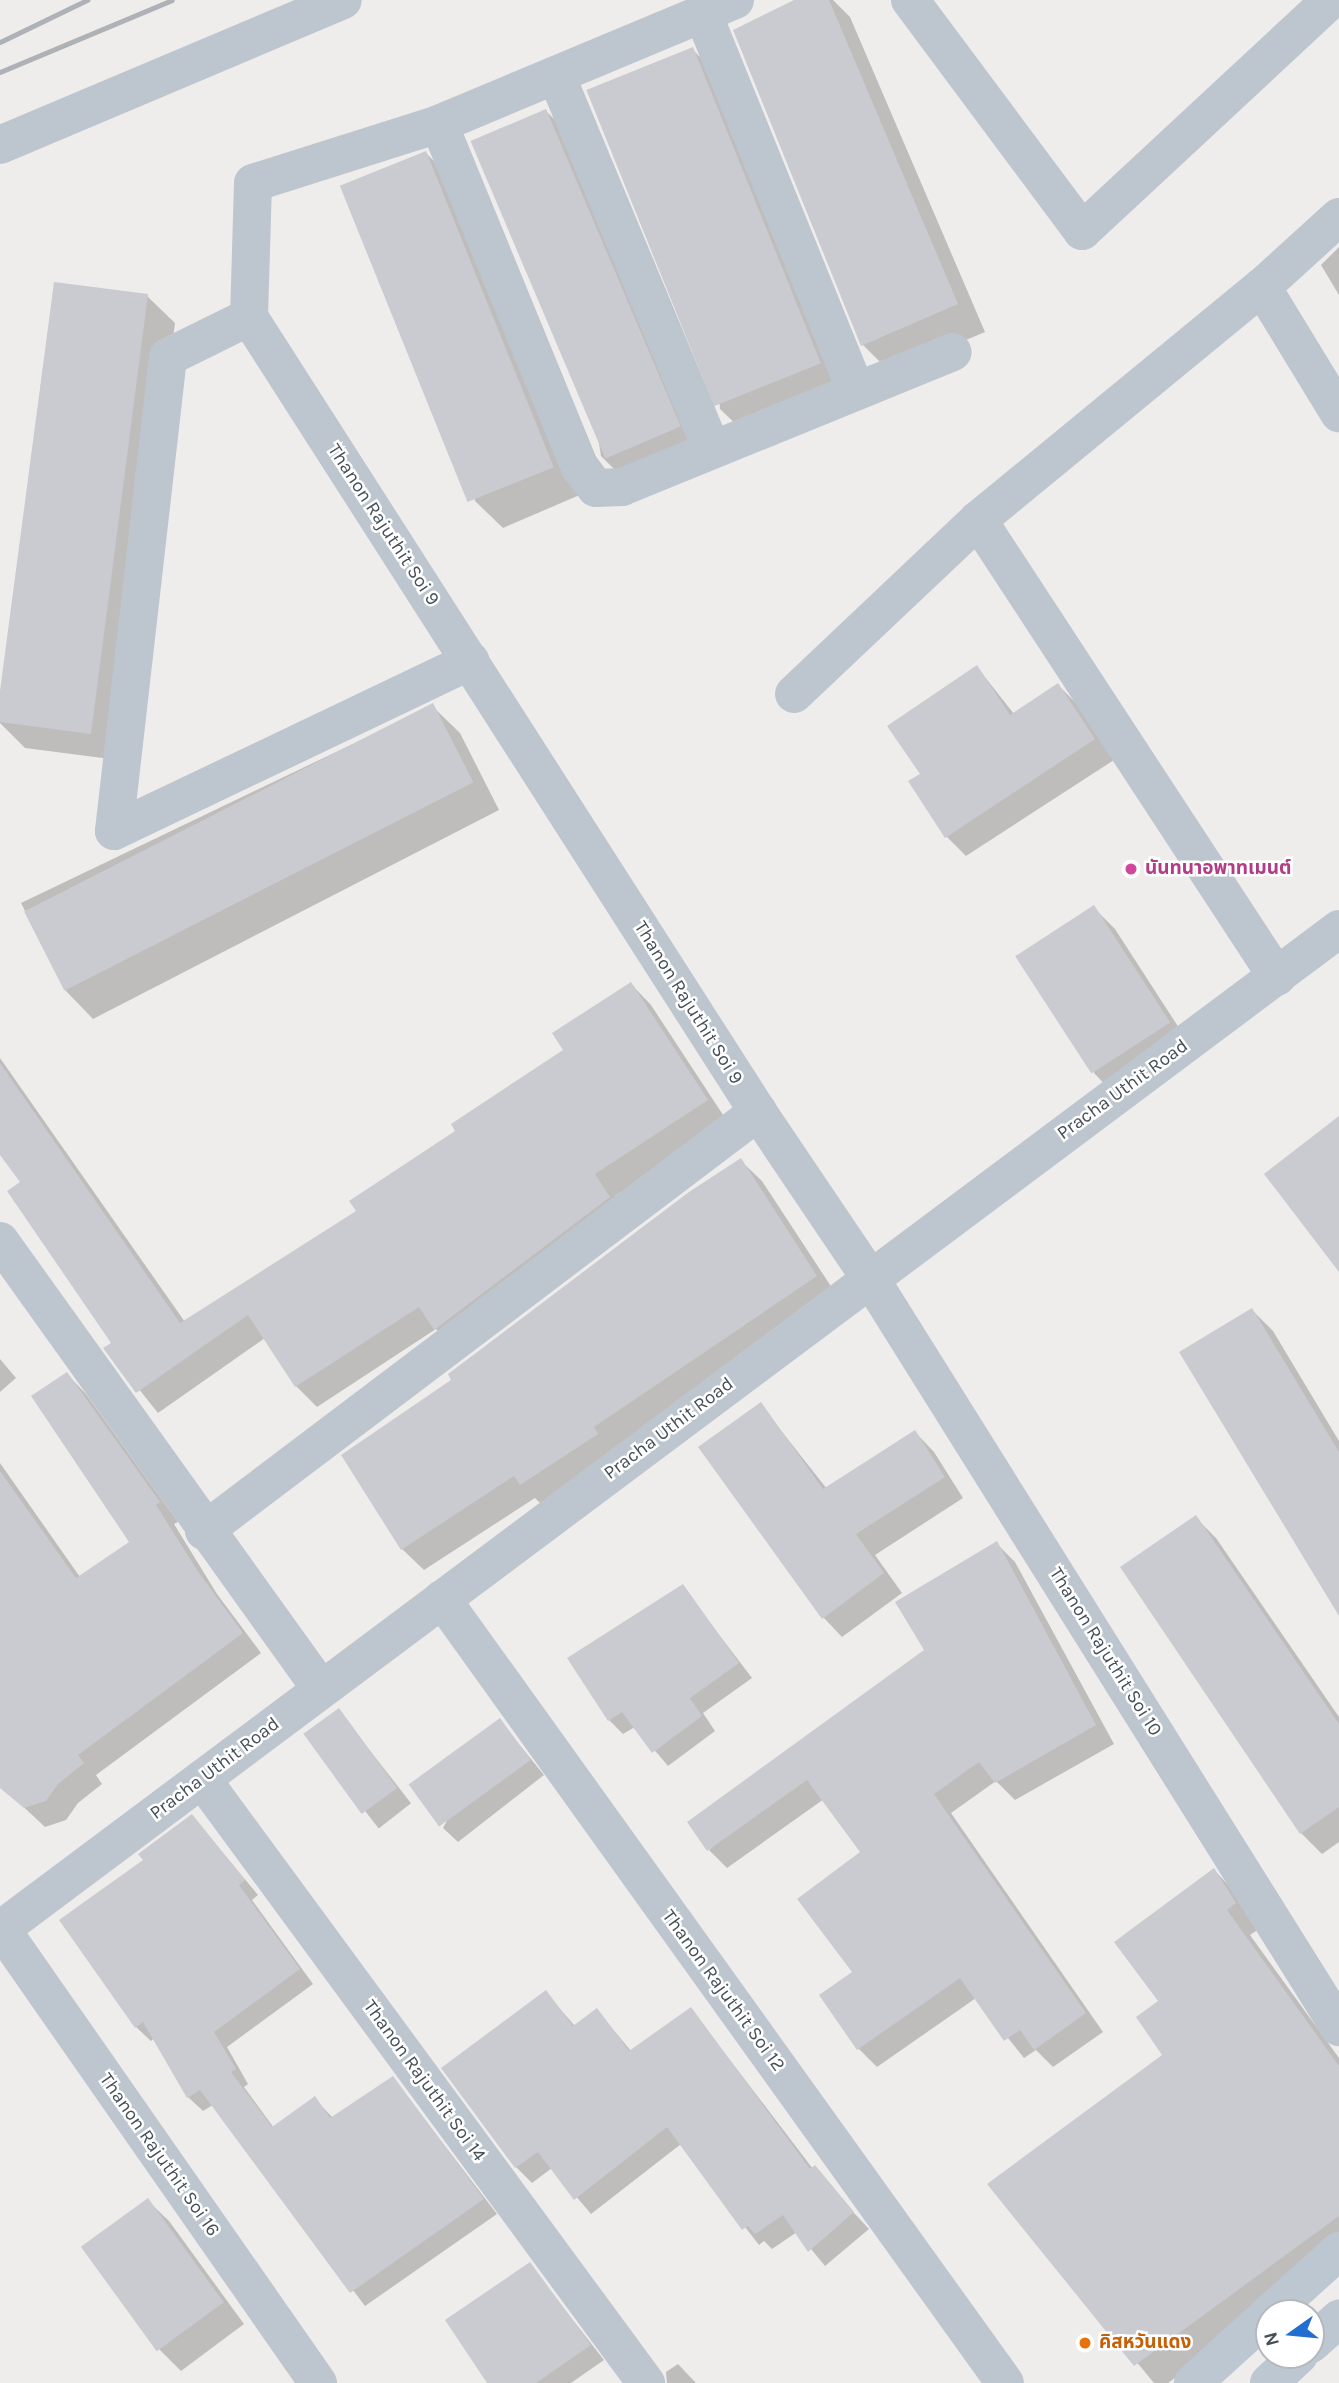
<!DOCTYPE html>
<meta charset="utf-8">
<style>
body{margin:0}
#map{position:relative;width:1339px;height:2383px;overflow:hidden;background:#efecec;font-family:Karla,"Noto Sans Thai",sans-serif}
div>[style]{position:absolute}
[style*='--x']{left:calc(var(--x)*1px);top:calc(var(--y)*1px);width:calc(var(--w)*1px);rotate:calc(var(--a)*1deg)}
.shadow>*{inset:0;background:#0003;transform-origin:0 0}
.building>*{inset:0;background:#c9cbd1;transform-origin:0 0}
.street>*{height:38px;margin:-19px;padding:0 19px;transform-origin:19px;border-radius:19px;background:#bdc6ce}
.secondary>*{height:38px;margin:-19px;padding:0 19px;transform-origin:19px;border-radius:19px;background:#bdc7d2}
.rail>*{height:5px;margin:-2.5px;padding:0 2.5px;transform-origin:2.5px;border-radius:2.5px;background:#aeb1b6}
.dots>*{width:19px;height:19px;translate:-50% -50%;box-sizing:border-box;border:4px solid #fff;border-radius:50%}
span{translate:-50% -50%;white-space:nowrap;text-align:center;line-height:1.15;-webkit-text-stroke:5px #fff;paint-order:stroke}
.street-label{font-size:19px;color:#454f58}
.hotel-label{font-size:19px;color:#b23c85;font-weight:700}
.left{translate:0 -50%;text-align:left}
.food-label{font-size:19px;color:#c56008;font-weight:700}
.north{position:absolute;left:1255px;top:2299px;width:70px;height:70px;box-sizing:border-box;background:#fff;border:2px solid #b5b9bc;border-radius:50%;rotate:255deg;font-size:19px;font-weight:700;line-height:28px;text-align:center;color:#454f58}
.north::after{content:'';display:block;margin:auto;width:24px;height:32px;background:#236ed1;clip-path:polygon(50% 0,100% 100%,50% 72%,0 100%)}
</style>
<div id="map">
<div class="shadow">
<i style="clip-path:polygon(799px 0,833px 0,850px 17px,985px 332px,890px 372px,863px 345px,735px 30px)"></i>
<i style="clip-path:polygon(692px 49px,720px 77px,847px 391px,748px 436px,720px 409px)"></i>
<i style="clip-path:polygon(546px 111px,573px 138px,705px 454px,629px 484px,601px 456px)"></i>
<i style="clip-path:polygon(426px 153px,453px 181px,582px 494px,503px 528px,475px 501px)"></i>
<i style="clip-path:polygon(1339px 247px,1339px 295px,1321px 265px)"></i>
<i style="clip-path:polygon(147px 296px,175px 323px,118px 760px,25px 748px,0 723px,0 705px)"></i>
<i style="clip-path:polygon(977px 667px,1014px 714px,1058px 685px,1078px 705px,1114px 760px,966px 856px,946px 836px,922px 774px)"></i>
<i style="clip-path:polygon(432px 706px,460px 733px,499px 810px,93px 1019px,66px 991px,21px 903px)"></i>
<i style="clip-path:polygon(1093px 907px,1115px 929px,1190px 1045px,1115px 1095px,1094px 1073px)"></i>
<i style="clip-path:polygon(631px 984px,651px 1005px,727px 1121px,615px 1196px,629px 1218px,456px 1349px,436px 1329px,317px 1407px,296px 1386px,265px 1338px,158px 1413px,106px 1348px,113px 1343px,22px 1182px,0 1152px,0 1058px,185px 1322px,358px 1211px,566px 1051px)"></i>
<i style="clip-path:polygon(740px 1160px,762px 1181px,838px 1297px,542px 1505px,535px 1498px,424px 1570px,402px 1549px,453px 1380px)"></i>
<i style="clip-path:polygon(1252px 1310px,1273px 1331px,1339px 1441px,1339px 1607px)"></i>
<i style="clip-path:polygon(0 1359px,16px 1378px,0 1392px)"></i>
<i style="clip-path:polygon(67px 1374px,86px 1394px,178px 1522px,174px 1524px,217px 1594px,261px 1653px,96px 1775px,102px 1784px,78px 1803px,66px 1820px,45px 1827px,0 1785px,0 1463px,80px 1577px,131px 1542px)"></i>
<i style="clip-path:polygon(760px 1404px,827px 1489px,915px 1432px,934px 1452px,963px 1498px,875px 1555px,902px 1593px,842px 1637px,823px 1617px)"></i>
<i style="clip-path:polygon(1195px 1517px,1216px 1538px,1339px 1717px,1339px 1842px,1322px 1854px,1301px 1833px,1123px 1568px)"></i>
<i style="clip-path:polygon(997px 1544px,1015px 1562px,1114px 1744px,1015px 1800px,996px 1781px,951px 1813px,1103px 2032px,1053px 2067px,1036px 2050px,1024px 2058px,976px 1998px,877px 2067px,858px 2048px,854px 1972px,863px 1853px,824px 1799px,727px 1868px,709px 1850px,926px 1651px)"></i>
<i style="clip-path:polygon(682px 1586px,752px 1678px,703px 1713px,715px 1731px,668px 1766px,635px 1727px,623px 1734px,609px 1720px)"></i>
<i style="left:339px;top:1711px;width:117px;height:41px;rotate:52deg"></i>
<i style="clip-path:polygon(500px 1721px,544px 1775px,458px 1842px,443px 1828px)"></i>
<i style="clip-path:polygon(192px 1816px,258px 1895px,252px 1900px,313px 1984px,227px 2047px,248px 2084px,244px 2087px,274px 2128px,315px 2099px,333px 2118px,393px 2078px,497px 2214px,365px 2306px,213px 2105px,203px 2111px,188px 2097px,154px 2038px,151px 2041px,136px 2027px,146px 1860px)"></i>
<i style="clip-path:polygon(1214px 1870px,1238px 1895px,1259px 1929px,1250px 1935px,1339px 2058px,1339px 2258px,1168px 2383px,1154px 2383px,989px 2184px,1165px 2055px,1161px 2001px)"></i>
<i style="clip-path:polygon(546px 1993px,575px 2026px,597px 2010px,631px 2051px,691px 2009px,813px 2169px,869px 2229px,825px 2266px,797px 2232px,772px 2249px,764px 2241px,759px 2245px,681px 2144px,591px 2214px,552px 2168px,532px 2183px,516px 2167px)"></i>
<i style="clip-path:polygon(147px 2200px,169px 2221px,244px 2324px,181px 2371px,160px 2350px,84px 2248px)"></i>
<i style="clip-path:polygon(530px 2265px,604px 2360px,571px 2383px,489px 2383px)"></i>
<i style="clip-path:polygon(678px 2364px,696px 2383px,667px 2383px,666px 2372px)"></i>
</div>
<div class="building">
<i style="clip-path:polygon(794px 0,829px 0,958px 304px,861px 346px,733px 30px)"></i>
<i style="left:693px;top:47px;width:341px;height:115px;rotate:68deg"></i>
<i style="left:546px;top:109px;width:345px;height:82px;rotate:67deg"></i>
<i style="left:426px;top:151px;width:341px;height:93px;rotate:68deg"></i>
<i style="clip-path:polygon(54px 282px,148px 294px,91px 734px,0 722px,0 691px)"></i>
<i style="clip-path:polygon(977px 665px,1010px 715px,1058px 683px,1095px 739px,945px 838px,908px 781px,920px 774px,887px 726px)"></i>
<i style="left:433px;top:703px;width:89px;height:459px;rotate:63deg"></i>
<i style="left:1094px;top:905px;width:140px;height:94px;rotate:57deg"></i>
<i style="clip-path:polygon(631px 982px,708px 1100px,595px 1174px,610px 1197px,434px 1330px,419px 1307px,295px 1387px,248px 1315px,136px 1393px,103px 1348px,111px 1343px,7px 1191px,20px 1182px,0 1155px,0 1063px,180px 1323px,356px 1211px,349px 1201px,455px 1131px,451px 1124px,563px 1050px,552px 1033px)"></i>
<i style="clip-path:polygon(1339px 1116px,1339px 1272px,1264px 1174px)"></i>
<i style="clip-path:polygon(741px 1158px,817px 1276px,594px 1427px,598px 1434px,520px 1485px,514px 1476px,401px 1550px,341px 1455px,451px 1380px,448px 1374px,689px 1192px)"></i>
<i style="clip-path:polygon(1252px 1308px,1339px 1452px,1339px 1616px,1179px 1352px)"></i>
<i style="clip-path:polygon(67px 1372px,160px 1502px,156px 1505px,199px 1573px,243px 1633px,78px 1755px,84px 1763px,58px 1784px,46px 1801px,24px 1808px,0 1788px,0 1471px,76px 1578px,129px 1542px,31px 1396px)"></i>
<i style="clip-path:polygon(761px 1402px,823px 1489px,915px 1430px,945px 1477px,856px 1534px,884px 1573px,822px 1619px,698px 1447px)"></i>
<i style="clip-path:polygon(1196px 1515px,1339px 1724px,1339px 1807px,1300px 1834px,1120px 1567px)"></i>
<i style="clip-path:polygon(997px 1541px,1096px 1725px,995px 1783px,979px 1762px,934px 1794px,1086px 2013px,1034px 2050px,1020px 2030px,1004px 2041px,960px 1978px,857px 2050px,819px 1995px,852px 1972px,797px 1899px,860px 1852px,807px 1780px,707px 1851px,687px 1822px,924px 1650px,895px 1602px)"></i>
<i style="clip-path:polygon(683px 1584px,739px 1663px,690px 1698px,702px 1716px,652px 1753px,622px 1712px,608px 1721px,567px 1658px)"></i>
<i style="left:339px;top:1708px;width:99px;height:44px;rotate:54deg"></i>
<i style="left:500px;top:1718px;width:52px;height:113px;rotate:54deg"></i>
<i style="clip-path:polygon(192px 1814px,245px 1880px,239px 1885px,300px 1969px,214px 2032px,236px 2069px,231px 2072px,272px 2127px,315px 2096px,330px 2118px,393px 2076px,484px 2199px,350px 2293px,200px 2090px,187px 2098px,143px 2022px,135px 2028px,59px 1920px,143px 1860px,138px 1854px)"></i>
<i style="clip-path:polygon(1214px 1868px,1236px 1903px,1227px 1910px,1339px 2066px,1339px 2216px,1134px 2366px,987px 2184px,1162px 2055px,1136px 2017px,1158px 2001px,1114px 1942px)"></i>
<i style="clip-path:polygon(546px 1990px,573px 2026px,597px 2008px,629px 2051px,691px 2007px,810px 2169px,815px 2165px,854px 2212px,808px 2252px,783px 2215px,755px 2234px,748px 2226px,742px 2230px,667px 2127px,574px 2200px,538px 2152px,515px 2168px,441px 2068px)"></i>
<i style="left:148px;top:2198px;width:129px;height:83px;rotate:54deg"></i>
<i style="clip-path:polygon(530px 2262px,591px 2345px,536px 2383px,487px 2383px,445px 2320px)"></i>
</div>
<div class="street">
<i style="--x:735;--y:0;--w:321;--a:157.3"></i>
<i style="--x:439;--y:124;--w:195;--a:162.4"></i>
<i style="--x:253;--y:183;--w:134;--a:91.7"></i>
<i style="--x:249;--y:317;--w:944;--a:57.37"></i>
<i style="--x:758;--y:1112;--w:200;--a:56"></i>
<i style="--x:870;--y:1278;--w:884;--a:57.95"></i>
<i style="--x:910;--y:0;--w:288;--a:53.3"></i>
<i style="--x:1082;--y:231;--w:340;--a:-42.9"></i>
<i style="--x:703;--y:14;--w:407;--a:67.9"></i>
<i style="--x:556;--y:75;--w:406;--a:67.4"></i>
<i style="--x:439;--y:124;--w:371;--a:67.7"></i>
<i style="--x:580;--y:467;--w:26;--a:53"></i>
<i style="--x:596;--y:488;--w:26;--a:-2"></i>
<i style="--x:622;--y:487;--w:357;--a:-22.2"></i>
<i style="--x:0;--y:145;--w:372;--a:-22.9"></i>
<i style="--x:1262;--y:287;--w:148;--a:58.6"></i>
<i style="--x:249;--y:317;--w:90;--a:153.7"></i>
<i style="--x:168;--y:357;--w:477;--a:96.5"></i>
<i style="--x:114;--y:831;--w:395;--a:-25.5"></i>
<i style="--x:978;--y:520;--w:546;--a:56.8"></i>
<i style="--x:794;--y:694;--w:253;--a:-43.4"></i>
<i style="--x:978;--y:520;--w:367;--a:-39.4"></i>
<i style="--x:1262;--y:287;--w:104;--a:-42.3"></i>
<i style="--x:0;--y:1241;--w:551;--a:54.38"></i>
<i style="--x:204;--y:1531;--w:695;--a:-37.1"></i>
<i style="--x:442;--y:1599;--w:965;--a:54.32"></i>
<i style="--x:202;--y:1779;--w:750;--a:53.68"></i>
<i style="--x:0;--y:1927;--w:556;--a:55.11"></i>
<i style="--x:0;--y:1930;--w:1672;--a:-36.78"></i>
</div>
<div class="secondary">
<i style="--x:1270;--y:2313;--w:93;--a:-41.9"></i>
<i style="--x:1311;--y:2344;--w:38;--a:-42"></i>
<i style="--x:1193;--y:2383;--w:103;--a:-42.2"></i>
<i style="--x:1269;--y:2383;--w:41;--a:-43"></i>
</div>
<div class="rail">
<i style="--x:0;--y:42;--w:97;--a:-25.8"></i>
<i style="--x:0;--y:72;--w:186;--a:-22.7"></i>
</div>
<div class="dots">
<i style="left:1131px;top:869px;background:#d1479c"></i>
<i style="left:1085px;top:2343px;background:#e8710a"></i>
</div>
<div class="street-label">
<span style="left:383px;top:525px;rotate:57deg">Thanon Rajuthit Soi 9</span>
<span style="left:688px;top:1003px;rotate:58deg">Thanon Rajuthit Soi 9</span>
<span style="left:1123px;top:1090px;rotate:-36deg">Pracha Uthit Road</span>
<span style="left:669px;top:1429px;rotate:-37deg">Pracha Uthit Road</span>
<span style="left:1105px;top:1652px;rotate:58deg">Thanon Rajuthit Soi 10</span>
<span style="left:215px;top:1769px;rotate:-37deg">Pracha Uthit Road</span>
<span style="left:723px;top:1991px;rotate:54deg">Thanon Rajuthit Soi 12</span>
<span style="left:424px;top:2081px;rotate:54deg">Thanon Rajuthit Soi 14</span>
<span style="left:159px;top:2155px;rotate:55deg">Thanon Rajuthit Soi 16</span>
</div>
<div class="hotel-label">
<span class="left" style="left:1145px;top:869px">นันทนาอพาทเมนต์</span>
</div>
<div class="food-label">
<span class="left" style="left:1099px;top:2343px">คิสหวันแดง</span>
</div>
<div class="north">N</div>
</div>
